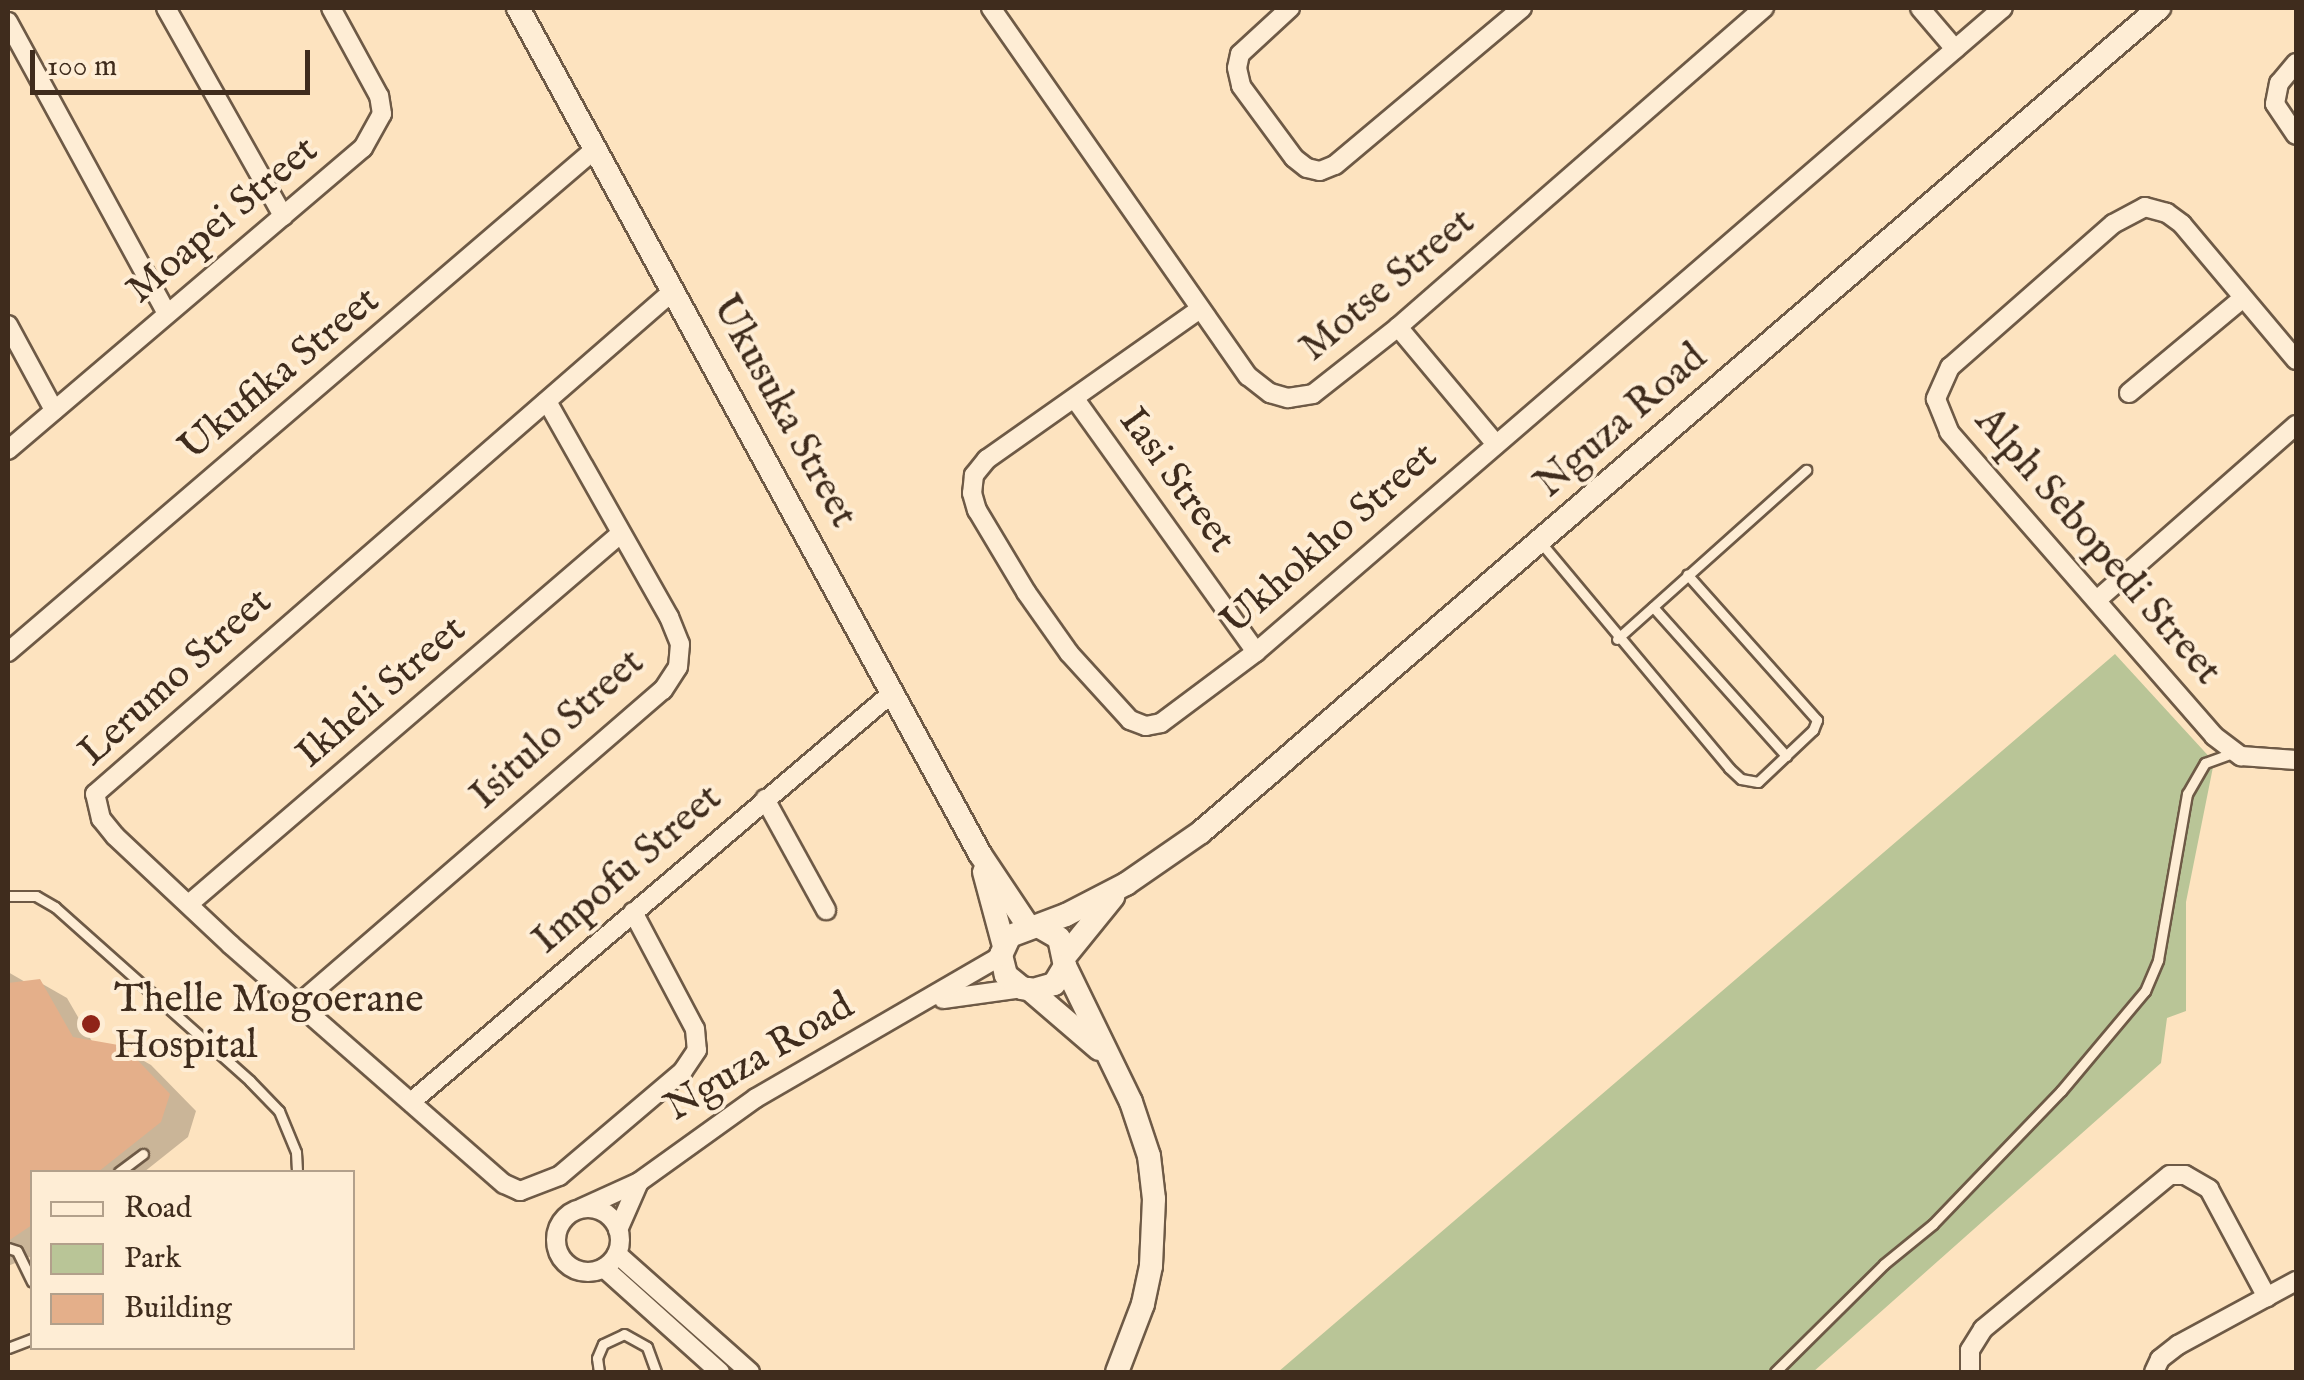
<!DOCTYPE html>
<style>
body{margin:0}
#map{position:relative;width:2304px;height:1380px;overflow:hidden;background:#fde3bf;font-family:"IM FELL English",serif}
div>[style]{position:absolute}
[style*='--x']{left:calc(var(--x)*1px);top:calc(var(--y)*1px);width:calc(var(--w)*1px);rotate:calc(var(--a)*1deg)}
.green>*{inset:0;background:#b9c597}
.shadow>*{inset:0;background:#0003}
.building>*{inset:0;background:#e4af8a}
.roads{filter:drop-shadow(2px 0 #6e5a46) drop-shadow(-2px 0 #6e5a46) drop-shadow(0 2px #6e5a46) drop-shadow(0 -2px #6e5a46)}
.service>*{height:9px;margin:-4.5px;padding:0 4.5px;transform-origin:4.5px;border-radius:4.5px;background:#feedd5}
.minor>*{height:18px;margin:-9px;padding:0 9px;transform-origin:9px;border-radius:9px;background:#feedd5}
.minor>.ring{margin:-9px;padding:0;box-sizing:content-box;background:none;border:18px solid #feedd5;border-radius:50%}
.tertiary>*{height:22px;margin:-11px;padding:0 11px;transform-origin:11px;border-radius:11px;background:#feedd5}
.dots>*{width:28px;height:28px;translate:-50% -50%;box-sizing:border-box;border:5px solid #feedd5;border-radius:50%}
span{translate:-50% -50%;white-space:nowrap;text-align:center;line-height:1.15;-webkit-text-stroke:8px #feedd5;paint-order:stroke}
.street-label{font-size:40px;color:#3f2c1d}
.poi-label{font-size:40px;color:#3f2c1d}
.left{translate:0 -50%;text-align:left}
.frame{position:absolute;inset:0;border:10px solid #3f2c1d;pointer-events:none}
.legend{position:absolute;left:30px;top:1170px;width:325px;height:180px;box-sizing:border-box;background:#feedd5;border:2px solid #b2a08b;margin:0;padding:12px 18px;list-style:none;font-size:30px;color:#3f2c1d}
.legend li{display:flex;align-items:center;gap:20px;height:50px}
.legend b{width:50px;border:2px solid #b2a08b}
.scale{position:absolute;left:30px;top:50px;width:280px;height:45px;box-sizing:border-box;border:5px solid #3f2c1d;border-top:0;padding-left:12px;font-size:30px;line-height:35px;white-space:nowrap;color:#3f2c1d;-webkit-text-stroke:8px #feedd5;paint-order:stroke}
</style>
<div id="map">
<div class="green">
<i style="clip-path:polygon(2115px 654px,2214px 762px,2186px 902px,2186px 1011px,2167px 1018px,2161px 1063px,1813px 1372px,1278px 1372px)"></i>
</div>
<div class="shadow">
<i style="clip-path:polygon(8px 972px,27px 983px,39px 982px,67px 998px,93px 1043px,123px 1049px,151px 1065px,196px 1111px,188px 1137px,144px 1172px,32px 1172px,32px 1256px,8px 1266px)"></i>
</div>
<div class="building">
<i style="clip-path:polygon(40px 979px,73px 1037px,124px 1046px,170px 1094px,161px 1122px,98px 1172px,32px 1172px,32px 1225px,8px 1241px,8px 983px)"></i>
</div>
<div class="roads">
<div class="service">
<i style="--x:1542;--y:544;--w:292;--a:50.1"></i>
<i style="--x:1729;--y:768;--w:16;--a:43"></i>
<i style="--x:1741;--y:779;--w:17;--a:10"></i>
<i style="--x:1758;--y:782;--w:76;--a:-43.4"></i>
<i style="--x:1813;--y:730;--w:11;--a:-68"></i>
<i style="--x:1817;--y:720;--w:195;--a:-131.7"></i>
<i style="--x:1653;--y:607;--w:200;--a:48.2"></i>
<i style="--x:1617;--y:639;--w:254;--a:-41.8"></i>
<i style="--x:8;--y:896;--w:28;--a:0"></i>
<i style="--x:36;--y:896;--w:22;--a:30"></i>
<i style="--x:55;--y:907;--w:261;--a:41.7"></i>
<i style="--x:250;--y:1081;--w:42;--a:46"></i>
<i style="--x:279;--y:1111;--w:44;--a:67.5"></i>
<i style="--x:296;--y:1152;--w:20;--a:87"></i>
<i style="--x:119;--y:1172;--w:30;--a:-37"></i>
<i style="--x:8;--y:1248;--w:9;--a:18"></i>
<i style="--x:17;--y:1251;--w:34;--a:64"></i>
<i style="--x:8;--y:1348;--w:26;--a:-21"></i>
<i style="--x:599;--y:1372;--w:14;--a:-98"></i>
<i style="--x:597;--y:1358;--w:15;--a:-67"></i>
<i style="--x:603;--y:1344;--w:23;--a:-25"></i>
<i style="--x:624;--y:1334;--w:26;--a:29"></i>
<i style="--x:647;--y:1347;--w:27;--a:70"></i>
<i style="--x:1775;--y:1372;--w:153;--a:-44.7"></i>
<i style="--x:1884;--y:1264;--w:63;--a:-39.2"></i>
<i style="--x:1933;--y:1224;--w:185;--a:-46.1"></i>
<i style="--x:2061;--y:1091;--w:131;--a:-50"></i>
<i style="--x:2145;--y:991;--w:34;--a:-67"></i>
<i style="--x:2158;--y:960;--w:169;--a:-80.1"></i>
<i style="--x:2187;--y:794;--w:36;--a:-60"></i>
<i style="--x:2205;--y:763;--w:30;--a:-20"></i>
</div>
<div class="minor">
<i style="--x:166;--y:8;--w:239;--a:60.6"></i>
<i style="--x:991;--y:8;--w:449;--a:55.1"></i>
<i style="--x:1248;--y:376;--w:28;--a:38"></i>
<i style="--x:1270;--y:393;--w:19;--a:16"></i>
<i style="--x:1288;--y:398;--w:25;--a:-9"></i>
<i style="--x:1313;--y:394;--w:108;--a:-38.2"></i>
<i style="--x:1398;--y:327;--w:486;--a:-41.1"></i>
<i style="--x:1290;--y:8;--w:68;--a:137.4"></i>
<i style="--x:1240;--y:54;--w:14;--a:102"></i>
<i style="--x:1237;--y:68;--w:18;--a:77"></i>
<i style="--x:1241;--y:86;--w:89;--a:53.6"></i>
<i style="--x:1294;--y:158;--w:16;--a:38"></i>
<i style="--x:1307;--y:168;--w:13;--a:13"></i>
<i style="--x:1320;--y:171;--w:16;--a:-22"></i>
<i style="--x:1335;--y:165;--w:244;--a:-40"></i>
<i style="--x:1920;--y:8;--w:54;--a:49.5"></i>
<i style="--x:8;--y:22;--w:332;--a:61.4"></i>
<i style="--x:2296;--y:63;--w:26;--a:130"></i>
<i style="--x:2279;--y:83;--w:21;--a:101"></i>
<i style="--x:2275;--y:104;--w:37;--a:56"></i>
<i style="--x:1200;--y:309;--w:261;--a:144.8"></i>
<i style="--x:987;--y:459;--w:21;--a:129"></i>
<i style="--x:974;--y:475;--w:18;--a:96"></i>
<i style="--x:972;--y:493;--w:18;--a:74"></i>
<i style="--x:977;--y:510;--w:96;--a:59.1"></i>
<i style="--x:1026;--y:592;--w:75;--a:54.8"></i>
<i style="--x:1069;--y:653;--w:91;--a:47.7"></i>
<i style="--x:1130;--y:720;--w:17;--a:21"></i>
<i style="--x:1146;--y:726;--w:15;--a:-11"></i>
<i style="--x:1161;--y:723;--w:119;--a:-36.8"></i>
<i style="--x:1256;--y:652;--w:986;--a:-40.77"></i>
<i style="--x:8;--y:325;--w:97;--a:61.6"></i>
<i style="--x:1398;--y:327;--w:153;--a:50.1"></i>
<i style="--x:2296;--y:360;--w:177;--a:-130"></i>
<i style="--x:2182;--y:224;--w:19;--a:-144"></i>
<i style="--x:2167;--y:213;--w:23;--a:-165"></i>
<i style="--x:2145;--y:207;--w:36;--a:152"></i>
<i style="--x:2113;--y:224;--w:217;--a:138.7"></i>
<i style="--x:1950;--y:367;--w:35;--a:114"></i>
<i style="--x:1936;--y:399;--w:35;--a:68"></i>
<i style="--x:1949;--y:432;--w:403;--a:48.9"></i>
<i style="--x:2214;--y:736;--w:34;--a:37"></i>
<i style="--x:2241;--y:756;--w:55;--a:4.2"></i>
<i style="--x:2129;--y:393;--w:148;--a:-39.8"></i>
<i style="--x:1075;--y:399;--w:311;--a:54.4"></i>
<i style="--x:8;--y:450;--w:466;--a:-40.4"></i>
<i style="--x:363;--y:148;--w:39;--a:-61"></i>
<i style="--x:382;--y:114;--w:18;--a:-99"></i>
<i style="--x:379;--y:96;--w:100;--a:-118.6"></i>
<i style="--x:2097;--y:600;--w:265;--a:-41.3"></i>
<i style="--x:8;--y:652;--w:773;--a:-40.59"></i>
<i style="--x:765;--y:799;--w:127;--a:61.2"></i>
<i style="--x:190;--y:903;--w:565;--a:-40.62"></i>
<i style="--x:633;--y:912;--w:132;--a:62.1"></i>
<i style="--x:695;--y:1029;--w:21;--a:85"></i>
<i style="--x:697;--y:1050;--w:25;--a:124"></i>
<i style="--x:683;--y:1071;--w:162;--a:139.7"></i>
<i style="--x:559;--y:1176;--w:42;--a:159"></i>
<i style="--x:520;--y:1191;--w:17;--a:-156"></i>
<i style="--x:504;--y:1184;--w:363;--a:-138.8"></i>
<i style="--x:231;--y:945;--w:159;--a:-136.8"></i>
<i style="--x:115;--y:836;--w:22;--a:-129"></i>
<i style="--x:101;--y:819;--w:26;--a:-103"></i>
<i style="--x:95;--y:794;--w:766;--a:-41.03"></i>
<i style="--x:943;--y:999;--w:80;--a:-7.9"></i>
<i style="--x:301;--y:1002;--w:478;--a:-40.8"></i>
<i style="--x:663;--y:690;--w:27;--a:-57"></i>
<i style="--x:678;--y:667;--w:23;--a:-85"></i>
<i style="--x:680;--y:644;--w:29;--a:-112"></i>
<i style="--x:669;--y:617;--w:248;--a:-119.5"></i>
<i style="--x:411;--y:1102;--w:631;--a:-40.37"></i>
<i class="ring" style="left:556px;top:1208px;width:46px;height:46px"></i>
<i style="--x:582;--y:1208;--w:63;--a:-24.5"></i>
<i style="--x:639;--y:1182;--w:144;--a:-35.7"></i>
<i style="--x:756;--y:1098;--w:283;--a:-30.1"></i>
<i style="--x:618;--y:1230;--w:52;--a:-66.4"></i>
<i style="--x:617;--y:1254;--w:178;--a:41.6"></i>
<i style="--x:604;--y:1268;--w:156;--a:41.9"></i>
<i style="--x:1970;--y:1372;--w:22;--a:-90"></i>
<i style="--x:1970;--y:1350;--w:25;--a:-58"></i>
<i style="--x:1983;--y:1329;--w:242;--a:-39.5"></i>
<i style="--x:2170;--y:1175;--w:15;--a:0"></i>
<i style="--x:2185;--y:1175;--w:28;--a:30"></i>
<i style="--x:2209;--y:1189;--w:123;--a:61.8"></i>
<i style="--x:2154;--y:1372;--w:14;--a:-65"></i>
<i style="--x:2160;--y:1359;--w:23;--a:-38"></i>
<i style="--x:2178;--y:1345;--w:134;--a:-28.5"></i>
</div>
<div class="tertiary">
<i style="--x:518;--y:8;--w:964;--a:61.36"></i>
<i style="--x:980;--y:854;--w:87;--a:56.3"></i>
<i style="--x:984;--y:872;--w:77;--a:74.9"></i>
<i style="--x:1038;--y:926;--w:24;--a:30"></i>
<i style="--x:1059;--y:938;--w:29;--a:78"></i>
<i style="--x:1065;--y:966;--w:21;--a:121"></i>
<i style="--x:1054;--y:984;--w:22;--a:164"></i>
<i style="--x:1033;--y:990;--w:11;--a:-170"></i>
<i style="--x:1022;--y:988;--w:21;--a:-141"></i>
<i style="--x:1006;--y:975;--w:21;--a:-104"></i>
<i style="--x:1001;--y:955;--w:21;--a:-65"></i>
<i style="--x:1010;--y:936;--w:60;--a:-20.6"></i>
<i style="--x:1066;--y:915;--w:68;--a:-27.3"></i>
<i style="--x:1126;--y:884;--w:91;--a:-34.7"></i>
<i style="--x:1201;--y:832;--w:1264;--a:-40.7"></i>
<i style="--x:1066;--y:955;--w:75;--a:-51"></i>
<i style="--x:1065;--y:966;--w:151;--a:64.1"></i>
<i style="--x:1131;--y:1102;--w:57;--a:71.6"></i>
<i style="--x:1149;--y:1156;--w:43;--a:83.4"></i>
<i style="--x:1154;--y:1199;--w:67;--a:92.6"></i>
<i style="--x:1151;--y:1266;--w:39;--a:102"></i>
<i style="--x:1143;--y:1304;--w:73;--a:110.9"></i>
<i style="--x:1029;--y:989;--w:92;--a:40.6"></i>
</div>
</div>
<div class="dots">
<i style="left:91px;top:1024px;background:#8f2418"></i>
</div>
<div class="street-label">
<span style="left:223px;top:221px;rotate:-40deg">Moapei Street</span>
<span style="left:1388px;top:286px;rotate:-40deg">Motse Street</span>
<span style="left:280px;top:375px;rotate:-40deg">Ukufika Street</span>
<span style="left:783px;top:412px;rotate:61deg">Ukusuka Street</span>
<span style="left:1622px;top:422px;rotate:-41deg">Nguza Road</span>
<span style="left:1176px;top:481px;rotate:54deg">Iasi Street</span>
<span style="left:1330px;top:540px;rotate:-41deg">Ukhokho Street</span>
<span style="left:2097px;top:547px;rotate:49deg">Alph Sebopedi Street</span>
<span style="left:176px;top:678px;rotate:-42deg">Lerumo Street</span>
<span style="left:382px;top:693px;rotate:-41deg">Ikheli Street</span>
<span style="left:558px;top:730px;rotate:-42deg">Isitulo Street</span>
<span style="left:628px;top:870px;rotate:-41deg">Impofu Street</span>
<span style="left:760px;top:1058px;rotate:-31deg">Nguza Road</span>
</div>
<div class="poi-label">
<span class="left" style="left:114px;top:1024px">Thelle Mogoerane<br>Hospital</span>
</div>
<div class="frame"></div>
<ul class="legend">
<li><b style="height:12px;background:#feedd5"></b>Road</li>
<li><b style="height:28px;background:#b9c597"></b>Park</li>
<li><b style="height:28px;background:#e4af8a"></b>Building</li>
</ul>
<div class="scale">100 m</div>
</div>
